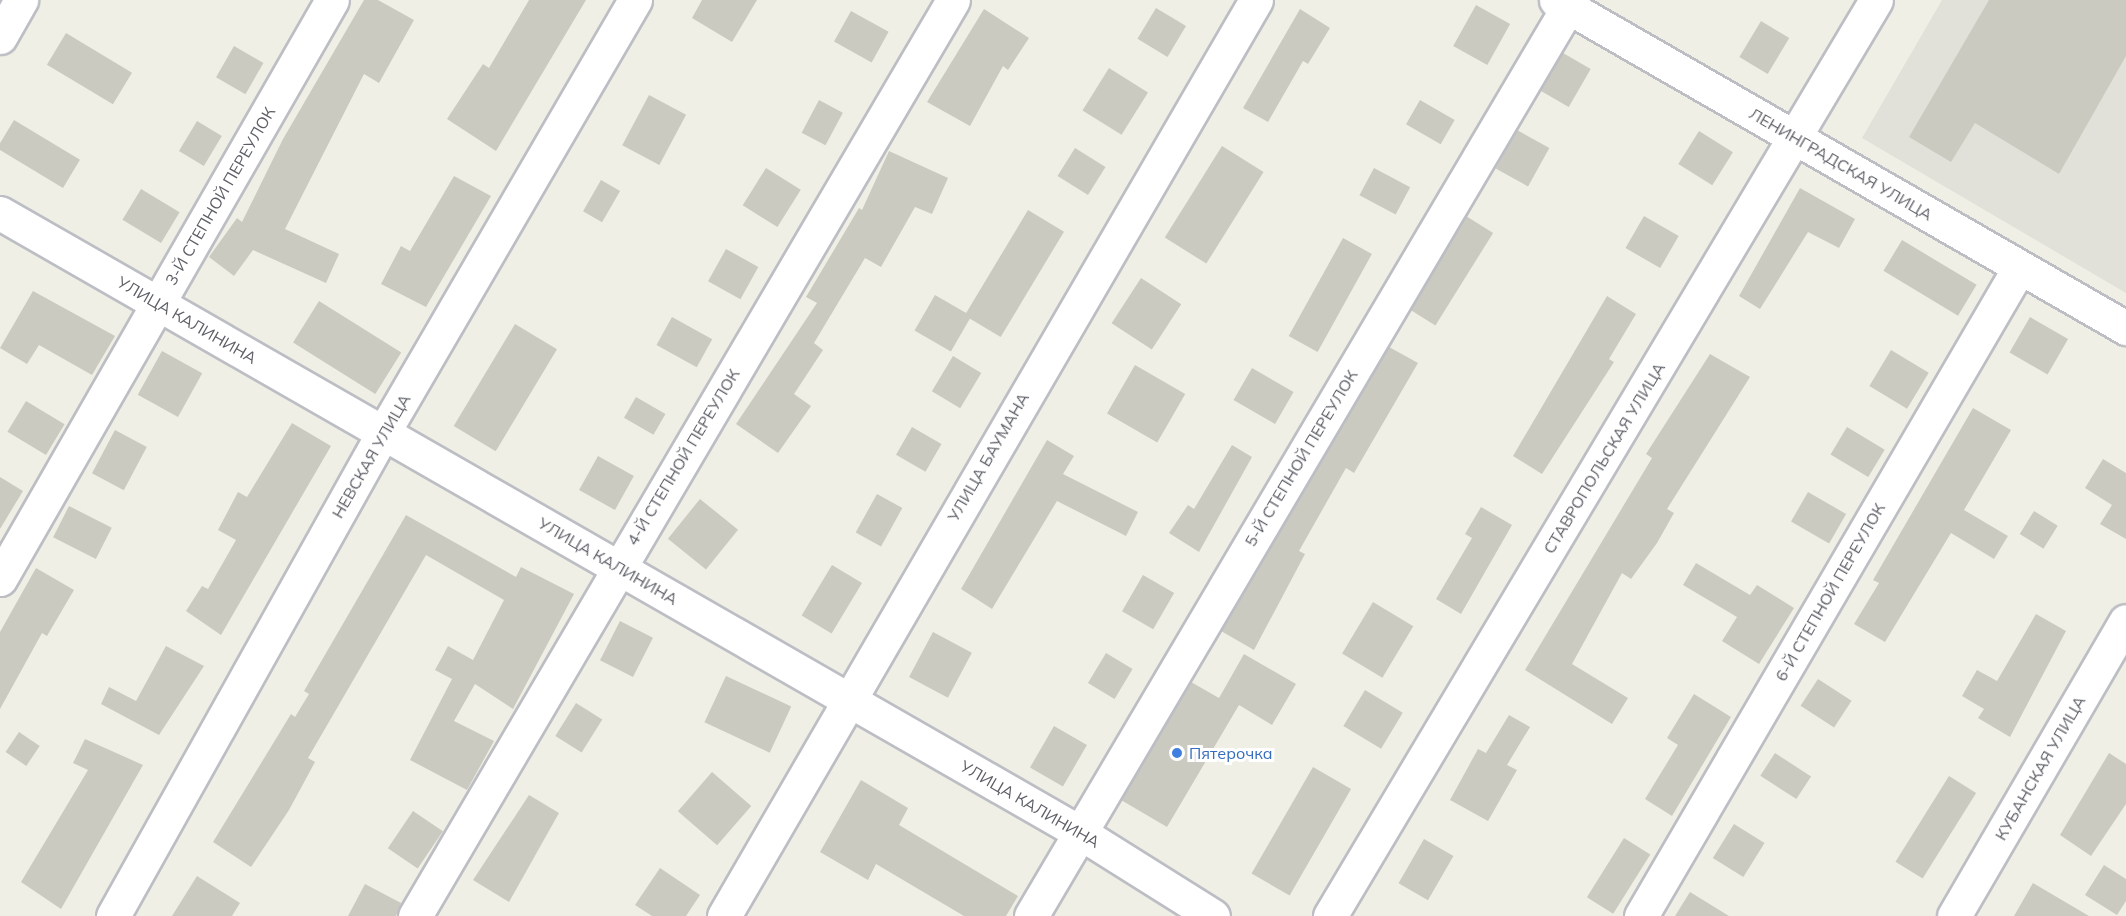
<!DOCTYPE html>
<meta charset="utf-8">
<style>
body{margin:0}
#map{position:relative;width:2126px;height:916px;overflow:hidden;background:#f0efe5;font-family:Mulish,sans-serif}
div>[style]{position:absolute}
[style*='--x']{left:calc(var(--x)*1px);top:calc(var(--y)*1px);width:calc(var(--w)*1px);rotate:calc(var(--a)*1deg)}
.industrial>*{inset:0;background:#e1e1d9}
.building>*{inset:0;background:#cbcac1;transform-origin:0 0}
.roads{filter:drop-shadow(2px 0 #bcbec4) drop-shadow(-2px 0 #bcbec4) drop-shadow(0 2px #bcbec4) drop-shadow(0 -2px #bcbec4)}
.minor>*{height:33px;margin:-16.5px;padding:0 16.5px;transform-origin:16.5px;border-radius:16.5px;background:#fff}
.dots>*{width:16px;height:16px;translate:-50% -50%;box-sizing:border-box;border:3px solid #fff;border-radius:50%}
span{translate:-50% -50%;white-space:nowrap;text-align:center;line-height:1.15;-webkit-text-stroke:6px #fff;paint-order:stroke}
.street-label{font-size:16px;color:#5c5f66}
.shop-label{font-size:16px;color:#366cbe}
.left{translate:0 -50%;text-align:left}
</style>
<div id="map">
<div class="industrial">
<i style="clip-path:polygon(1942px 0,2126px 0,2126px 293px,1862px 138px)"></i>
</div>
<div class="building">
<i style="clip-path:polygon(364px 0,378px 0,414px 20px,379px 83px,364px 74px,285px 229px,339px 254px,326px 283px,253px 250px,234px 276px,209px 257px,237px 218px,242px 222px,283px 139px)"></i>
<i style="clip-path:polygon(529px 0,586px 0,496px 151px,447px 119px,483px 64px,489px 68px)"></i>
<i style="clip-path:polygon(702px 0,757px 0,732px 42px,692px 18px)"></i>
<i style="clip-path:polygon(1989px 0,2126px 0,2126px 56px,2059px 174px,1975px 123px,1951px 162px,1909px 137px)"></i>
<i style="left:1476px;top:5px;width:39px;height:47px;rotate:29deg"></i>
<i style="left:1156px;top:8px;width:35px;height:36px;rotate:31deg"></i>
<i style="clip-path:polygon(984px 9px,1029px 38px,1008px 70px,1003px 66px,970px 126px,927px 102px)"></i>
<i style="clip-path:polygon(1300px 9px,1330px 28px,1308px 64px,1303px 61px,1268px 122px,1243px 108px)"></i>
<i style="left:851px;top:11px;width:43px;height:35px;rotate:29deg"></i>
<i style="left:1761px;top:21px;width:33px;height:42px;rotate:31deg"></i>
<i style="left:66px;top:33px;width:77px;height:37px;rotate:31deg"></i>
<i style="left:234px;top:46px;width:34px;height:36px;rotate:30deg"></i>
<i style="left:1563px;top:53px;width:32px;height:44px;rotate:30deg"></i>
<i style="left:1109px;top:68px;width:46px;height:50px;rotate:32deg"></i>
<i style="left:649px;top:95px;width:42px;height:57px;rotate:28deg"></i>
<i style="left:819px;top:100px;width:27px;height:37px;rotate:28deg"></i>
<i style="left:1420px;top:100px;width:40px;height:28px;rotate:30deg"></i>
<i style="left:14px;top:120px;width:77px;height:33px;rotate:31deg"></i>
<i style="left:197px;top:121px;width:29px;height:35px;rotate:31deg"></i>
<i style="left:1517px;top:130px;width:37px;height:44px;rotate:29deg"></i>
<i style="left:1699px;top:131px;width:40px;height:39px;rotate:32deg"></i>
<i style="left:1222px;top:146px;width:49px;height:108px;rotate:32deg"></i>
<i style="left:1075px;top:148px;width:36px;height:33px;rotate:32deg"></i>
<i style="clip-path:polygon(889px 151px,948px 178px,932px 214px,915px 207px,881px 267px,865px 258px,814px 343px,823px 350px,794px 394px,811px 406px,778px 453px,736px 424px,817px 303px,806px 297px,859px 208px,862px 210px)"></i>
<i style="left:766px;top:168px;width:41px;height:44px;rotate:32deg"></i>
<i style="left:1374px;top:168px;width:41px;height:31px;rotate:28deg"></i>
<i style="clip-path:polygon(454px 176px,491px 196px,426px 307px,381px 284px,401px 246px,410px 251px)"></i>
<i style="left:601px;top:180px;width:22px;height:36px;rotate:30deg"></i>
<i style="clip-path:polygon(1800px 188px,1855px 219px,1839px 248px,1808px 232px,1760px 309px,1739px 296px)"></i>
<i style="left:141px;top:189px;width:45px;height:36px;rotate:31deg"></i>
<i style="left:1028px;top:210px;width:42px;height:123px;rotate:31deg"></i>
<i style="left:1466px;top:216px;width:32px;height:109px;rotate:32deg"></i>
<i style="left:1644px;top:216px;width:40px;height:37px;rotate:30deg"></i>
<i style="left:1343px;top:238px;width:33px;height:112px;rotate:29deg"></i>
<i style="left:1902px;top:240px;width:87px;height:36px;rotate:31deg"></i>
<i style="left:726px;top:249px;width:37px;height:37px;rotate:29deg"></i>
<i style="left:1141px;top:278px;width:48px;height:54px;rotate:33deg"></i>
<i style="clip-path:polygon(33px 291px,115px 336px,92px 375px,39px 345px,27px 364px,0 348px)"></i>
<i style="left:935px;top:295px;width:42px;height:41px;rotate:30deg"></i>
<i style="clip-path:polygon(1607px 296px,1636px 314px,1609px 359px,1614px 362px,1542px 474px,1513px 456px)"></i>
<i style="left:319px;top:301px;width:97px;height:49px;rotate:32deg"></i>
<i style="left:672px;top:317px;width:46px;height:32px;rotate:29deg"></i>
<i style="left:2030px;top:317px;width:44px;height:41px;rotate:30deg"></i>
<i style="left:515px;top:324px;width:49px;height:119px;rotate:31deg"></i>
<i style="clip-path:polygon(1389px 347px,1418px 363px,1354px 473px,1346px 468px,1299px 551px,1305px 554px,1254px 650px,1221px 631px)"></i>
<i style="left:1891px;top:350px;width:44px;height:42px;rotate:31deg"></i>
<i style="left:162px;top:351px;width:46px;height:50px;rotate:29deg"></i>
<i style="clip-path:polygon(1710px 354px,1750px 377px,1667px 509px,1674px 513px,1657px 543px,1631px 579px,1622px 573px,1572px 664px,1628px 698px,1612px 724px,1525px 670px,1652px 458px,1646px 454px)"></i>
<i style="left:953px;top:356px;width:33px;height:41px;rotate:31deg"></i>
<i style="left:1135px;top:365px;width:58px;height:56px;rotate:30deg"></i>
<i style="left:1252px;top:368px;width:48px;height:37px;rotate:30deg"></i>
<i style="left:636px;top:397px;width:34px;height:24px;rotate:30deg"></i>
<i style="left:26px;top:401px;width:45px;height:36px;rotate:31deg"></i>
<i style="clip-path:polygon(1973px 408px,2011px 430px,1964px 510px,2008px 536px,1994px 559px,1951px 533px,1885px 642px,1854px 624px,1879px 583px,1873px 580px)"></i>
<i style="clip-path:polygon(292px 423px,331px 446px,221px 635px,186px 611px,202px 586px,208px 589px,236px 540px,218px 530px,238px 492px,247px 497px)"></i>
<i style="left:912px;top:427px;width:34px;height:32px;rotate:30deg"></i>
<i style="left:1847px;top:427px;width:44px;height:32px;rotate:31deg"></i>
<i style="left:115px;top:430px;width:36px;height:49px;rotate:28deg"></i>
<i style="clip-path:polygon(1047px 440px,1074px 456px,1063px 474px,1138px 512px,1126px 536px,1057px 501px,992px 609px,961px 589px)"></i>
<i style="clip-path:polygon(1232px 445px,1252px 457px,1199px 552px,1169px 533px,1188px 505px,1194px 509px)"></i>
<i style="left:598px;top:456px;width:41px;height:39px;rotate:29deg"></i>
<i style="clip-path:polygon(2103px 459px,2126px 473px,2126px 539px,2100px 524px,2112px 505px,2085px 488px)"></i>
<i style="clip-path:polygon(0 477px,23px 491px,0 529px)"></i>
<i style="left:1808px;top:492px;width:44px;height:34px;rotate:30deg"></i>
<i style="left:877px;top:494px;width:29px;height:44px;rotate:29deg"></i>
<i style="left:700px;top:499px;width:49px;height:51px;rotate:39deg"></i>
<i style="left:69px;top:506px;width:48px;height:35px;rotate:27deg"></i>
<i style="clip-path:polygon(1481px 507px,1512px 525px,1461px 614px,1436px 599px,1472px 538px,1465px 534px)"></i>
<i style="left:2034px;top:511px;width:28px;height:27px;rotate:32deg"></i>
<i style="clip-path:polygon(406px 515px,516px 577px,521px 567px,574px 594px,513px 709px,475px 684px,454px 721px,494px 741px,467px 790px,410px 760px,452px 679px,435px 670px,448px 646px,473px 660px,504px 600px,426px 555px,308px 758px,315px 762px,289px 810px,251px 867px,213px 842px,291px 714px,295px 717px,309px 694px,304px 691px)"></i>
<i style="clip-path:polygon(1696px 563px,1750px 595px,1757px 585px,1794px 608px,1759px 664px,1722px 641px,1737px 617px,1683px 585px)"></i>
<i style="left:832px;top:565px;width:35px;height:59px;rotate:31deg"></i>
<i style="clip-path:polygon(36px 568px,74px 590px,47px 636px,42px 633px,0 709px,0 632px)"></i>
<i style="left:1143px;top:575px;width:36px;height:42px;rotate:30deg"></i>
<i style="left:1373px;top:602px;width:47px;height:60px;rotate:31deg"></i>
<i style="clip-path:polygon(2036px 614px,2066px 631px,2010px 737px,1978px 718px,1984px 709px,1962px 696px,1977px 670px,1997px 681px)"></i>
<i style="left:620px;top:621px;width:37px;height:44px;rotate:27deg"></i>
<i style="left:933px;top:632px;width:44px;height:51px;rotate:28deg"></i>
<i style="clip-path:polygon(166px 646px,204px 666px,159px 735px,101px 704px,109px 687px,136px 701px)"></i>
<i style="left:1106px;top:653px;width:31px;height:35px;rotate:31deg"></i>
<i style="clip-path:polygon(1244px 654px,1296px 684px,1272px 725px,1239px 705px,1167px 827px,1121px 800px,1191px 682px,1219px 698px)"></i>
<i style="left:726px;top:676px;width:72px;height:51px;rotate:25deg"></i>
<i style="left:1818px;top:679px;width:40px;height:32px;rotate:33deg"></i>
<i style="left:1365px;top:690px;width:44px;height:42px;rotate:31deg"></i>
<i style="clip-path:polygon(1694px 694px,1731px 717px,1672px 816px,1645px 799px,1678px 745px,1667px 738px)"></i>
<i style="left:576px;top:703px;width:31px;height:39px;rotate:32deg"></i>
<i style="clip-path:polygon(1509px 715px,1530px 727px,1507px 765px,1517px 770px,1488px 821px,1450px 800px,1478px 749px,1486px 753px)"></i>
<i style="left:1054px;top:726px;width:38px;height:48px;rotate:30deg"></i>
<i style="left:19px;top:732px;width:25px;height:24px;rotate:34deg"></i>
<i style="clip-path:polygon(85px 739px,143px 765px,61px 909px,21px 882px,88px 770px,73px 763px)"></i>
<i style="left:1775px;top:753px;width:43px;height:27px;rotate:33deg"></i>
<i style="clip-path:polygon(2109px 753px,2126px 764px,2126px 804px,2091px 856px,2060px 835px)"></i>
<i style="left:1313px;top:767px;width:44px;height:123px;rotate:30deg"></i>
<i style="left:712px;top:772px;width:52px;height:52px;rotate:41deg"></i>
<i style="left:1949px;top:776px;width:32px;height:101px;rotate:32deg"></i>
<i style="clip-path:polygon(861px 780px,908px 808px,899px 825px,1018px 896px,1006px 916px,964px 916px,876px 864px,868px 880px,820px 852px)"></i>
<i style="clip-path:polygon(529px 795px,559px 813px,509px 902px,473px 880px)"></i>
<i style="left:413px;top:811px;width:36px;height:45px;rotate:34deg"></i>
<i style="left:1734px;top:824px;width:36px;height:40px;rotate:32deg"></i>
<i style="left:1624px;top:838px;width:31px;height:70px;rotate:32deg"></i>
<i style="left:1424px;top:839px;width:34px;height:51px;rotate:30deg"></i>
<i style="clip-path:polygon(2104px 865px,2126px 879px,2126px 901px,2117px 915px,2085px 895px)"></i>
<i style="clip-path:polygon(660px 868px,700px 895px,686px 916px,652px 916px,635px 905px)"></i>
<i style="clip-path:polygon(197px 876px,240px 903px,232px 916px,172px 916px)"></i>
<i style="clip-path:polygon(2033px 883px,2089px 916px,2014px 916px)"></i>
<i style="clip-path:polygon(365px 884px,401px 903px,396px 916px,348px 916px)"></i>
<i style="clip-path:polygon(1690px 892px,1729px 916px,1675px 916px)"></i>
</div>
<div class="roads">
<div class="minor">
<i style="--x:1556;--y:0;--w:658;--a:29.92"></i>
<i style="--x:0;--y:37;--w:43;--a:-60.4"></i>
<i style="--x:0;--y:213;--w:1244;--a:29.84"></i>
<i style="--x:1079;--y:832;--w:158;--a:32.1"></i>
<i style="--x:0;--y:579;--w:667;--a:-60.17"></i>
<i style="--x:113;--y:916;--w:553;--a:-60.79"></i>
<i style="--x:383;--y:433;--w:501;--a:-59.8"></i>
<i style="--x:415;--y:916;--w:1062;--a:-59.57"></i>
<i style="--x:724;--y:916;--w:1059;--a:-59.85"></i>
<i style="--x:1031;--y:916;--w:1064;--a:-59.43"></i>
<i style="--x:1330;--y:916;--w:1066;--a:-59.2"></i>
<i style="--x:1641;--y:916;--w:750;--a:-59.74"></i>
<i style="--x:1954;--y:916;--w:341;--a:-59.8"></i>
</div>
</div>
<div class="dots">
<i style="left:1177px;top:753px;background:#3f7fe0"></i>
</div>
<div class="street-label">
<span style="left:1841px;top:164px;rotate:30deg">ЛЕНИНГРАДСКАЯ УЛИЦА</span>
<span style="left:220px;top:196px;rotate:-60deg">3-Й СТЕПНОЙ ПЕРЕУЛОК</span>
<span style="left:187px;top:320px;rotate:30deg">УЛИЦА КАЛИНИНА</span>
<span style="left:371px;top:456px;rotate:-60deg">НЕВСКАЯ УЛИЦА</span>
<span style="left:683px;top:457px;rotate:-59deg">4-Й СТЕПНОЙ ПЕРЕУЛОК</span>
<span style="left:988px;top:457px;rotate:-60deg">УЛИЦА БАУМАНА</span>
<span style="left:1301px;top:458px;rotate:-59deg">5-Й СТЕПНОЙ ПЕРЕУЛОК</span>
<span style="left:1604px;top:458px;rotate:-59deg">СТАВРОПОЛЬСКАЯ УЛИЦА</span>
<span style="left:608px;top:561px;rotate:30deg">УЛИЦА КАЛИНИНА</span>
<span style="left:1830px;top:592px;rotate:-60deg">6-Й СТЕПНОЙ ПЕРЕУЛОК</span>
<span style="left:2040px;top:768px;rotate:-60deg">КУБАНСКАЯ УЛИЦА</span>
<span style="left:1030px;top:804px;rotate:30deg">УЛИЦА КАЛИНИНА</span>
</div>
<div class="shop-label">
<span class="left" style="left:1189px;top:753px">Пятерочка</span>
</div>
</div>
